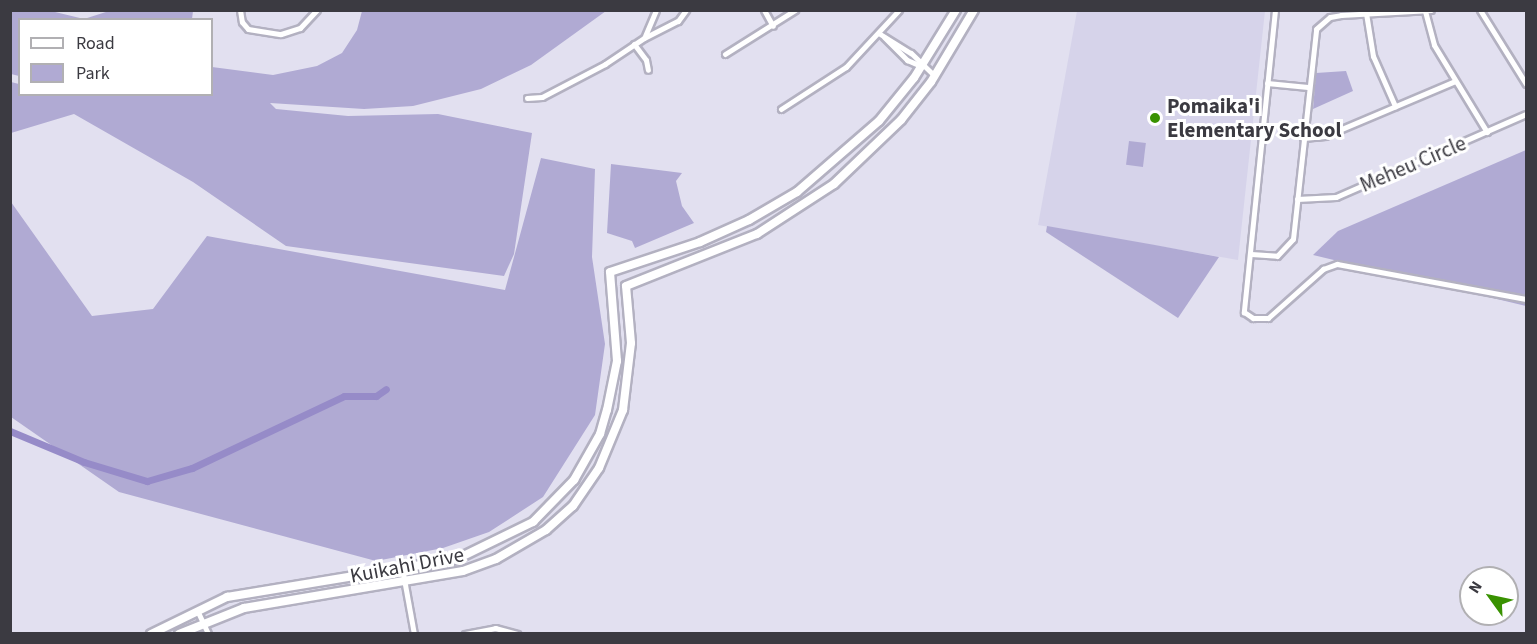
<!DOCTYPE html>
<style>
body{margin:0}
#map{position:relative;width:1537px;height:644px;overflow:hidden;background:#e2e0f0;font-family:"Source Sans 3",sans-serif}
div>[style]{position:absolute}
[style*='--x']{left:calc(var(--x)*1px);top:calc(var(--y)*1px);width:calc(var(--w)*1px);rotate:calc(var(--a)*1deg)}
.built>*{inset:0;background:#d6d3ea}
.green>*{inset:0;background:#b0aad3;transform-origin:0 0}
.canal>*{height:7px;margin:-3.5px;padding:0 3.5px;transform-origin:3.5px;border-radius:3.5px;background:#968bc8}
.roads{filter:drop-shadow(2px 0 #b3b1c1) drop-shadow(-2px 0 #b3b1c1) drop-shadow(0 2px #b3b1c1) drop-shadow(0 -2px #b3b1c1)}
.minor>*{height:5px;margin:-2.5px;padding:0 2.5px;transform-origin:2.5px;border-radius:2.5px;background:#fff}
.secondary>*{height:8px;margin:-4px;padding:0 4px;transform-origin:4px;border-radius:4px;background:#fff}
.dots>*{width:16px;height:16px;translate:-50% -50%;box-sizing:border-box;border:3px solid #fff;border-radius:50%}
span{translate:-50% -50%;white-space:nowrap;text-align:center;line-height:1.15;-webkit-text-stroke:6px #fff;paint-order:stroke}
.poi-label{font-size:21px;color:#3b3a41;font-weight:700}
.left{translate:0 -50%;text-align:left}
.street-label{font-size:21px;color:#3b3a41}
.frame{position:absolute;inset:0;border:12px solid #3b3a41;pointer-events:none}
.legend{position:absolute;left:18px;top:18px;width:195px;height:78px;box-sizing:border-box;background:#fff;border:2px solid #b1b0b3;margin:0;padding:8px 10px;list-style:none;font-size:18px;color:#3b3a41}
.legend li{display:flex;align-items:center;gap:12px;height:30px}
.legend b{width:30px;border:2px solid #b1b0b3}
.north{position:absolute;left:1459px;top:566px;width:60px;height:60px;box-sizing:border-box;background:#fff;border:2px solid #b1b0b3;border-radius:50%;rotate:303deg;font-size:16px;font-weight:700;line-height:24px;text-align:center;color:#3b3a41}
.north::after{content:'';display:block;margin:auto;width:21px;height:27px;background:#399201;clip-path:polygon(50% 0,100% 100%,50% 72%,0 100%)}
</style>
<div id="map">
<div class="built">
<i style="clip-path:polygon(1077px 11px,1265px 11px,1238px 260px,1038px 225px)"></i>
</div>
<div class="green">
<i style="clip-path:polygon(10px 11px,51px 11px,84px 19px,109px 11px,193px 11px,192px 19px,20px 20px,19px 76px,11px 74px)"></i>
<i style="clip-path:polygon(362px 11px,606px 11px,531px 65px,481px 89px,413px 106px,364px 109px,270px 103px,276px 109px,348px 116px,438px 114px,532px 133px,514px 254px,504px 276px,286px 246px,193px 182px,74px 114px,11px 133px,11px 82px,19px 84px,20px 94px,212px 94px,212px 67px,273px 75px,317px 66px,342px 53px,357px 30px)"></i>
<i style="clip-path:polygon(1346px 71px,1353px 91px,1313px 109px,1316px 73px)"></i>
<i style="left:1129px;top:141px;width:17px;height:24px;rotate:7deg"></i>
<i style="clip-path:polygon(1526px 150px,1526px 306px,1313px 255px,1338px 231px)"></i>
<i style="clip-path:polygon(541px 158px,595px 169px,592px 257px,605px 344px,595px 415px,543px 497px,489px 532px,443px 548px,376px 561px,119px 492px,11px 417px,11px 202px,92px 316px,153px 309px,207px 236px,505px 290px)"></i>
<i style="clip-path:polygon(611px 164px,682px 173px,676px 181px,682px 206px,694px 223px,635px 248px,632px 241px,607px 233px)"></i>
<i style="clip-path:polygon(1047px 226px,1155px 245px,1219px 257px,1178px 318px,1046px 232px)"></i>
</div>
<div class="canal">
<i style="--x:10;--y:431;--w:80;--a:22.7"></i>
<i style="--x:84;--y:462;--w:66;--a:16.8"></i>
<i style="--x:147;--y:481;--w:47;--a:-16.1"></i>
<i style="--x:192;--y:468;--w:168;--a:-25.3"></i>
<i style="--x:344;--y:396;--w:32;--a:0"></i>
<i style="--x:376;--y:396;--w:12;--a:-35"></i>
</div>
<div class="roads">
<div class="minor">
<i style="--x:240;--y:10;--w:12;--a:81"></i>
<i style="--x:242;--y:22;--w:9;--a:49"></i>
<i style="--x:248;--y:29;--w:33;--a:9"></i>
<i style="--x:281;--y:34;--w:20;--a:-18"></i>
<i style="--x:300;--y:28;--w:25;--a:-47"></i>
<i style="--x:764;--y:10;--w:18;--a:61"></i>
<i style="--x:1275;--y:10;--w:304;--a:95.9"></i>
<i style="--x:1244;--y:312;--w:11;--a:34"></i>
<i style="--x:1253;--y:318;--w:15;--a:0"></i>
<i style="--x:1268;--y:318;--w:74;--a:-41.7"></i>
<i style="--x:1323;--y:269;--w:15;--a:-20"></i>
<i style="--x:1337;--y:264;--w:192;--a:10.5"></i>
<i style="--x:1480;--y:10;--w:87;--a:58.1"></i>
<i style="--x:1425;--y:11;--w:35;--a:75"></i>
<i style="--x:1434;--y:45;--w:102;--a:58.7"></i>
<i style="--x:1366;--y:13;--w:44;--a:80.8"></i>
<i style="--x:1373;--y:56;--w:55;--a:66.3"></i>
<i style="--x:880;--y:34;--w:36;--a:32"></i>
<i style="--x:911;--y:53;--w:33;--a:44"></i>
<i style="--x:645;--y:36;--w:28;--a:-67"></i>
<i style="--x:884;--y:37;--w:33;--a:45"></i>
<i style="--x:907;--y:60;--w:15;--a:23"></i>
<i style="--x:634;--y:44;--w:20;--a:53"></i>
<i style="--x:646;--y:60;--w:10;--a:79"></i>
<i style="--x:725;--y:54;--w:83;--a:-32.2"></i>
<i style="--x:1267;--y:83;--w:41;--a:5.6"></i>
<i style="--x:527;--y:98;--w:15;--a:-4"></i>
<i style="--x:542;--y:97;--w:71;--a:-27.6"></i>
<i style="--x:605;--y:64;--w:47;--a:-33.7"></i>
<i style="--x:644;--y:38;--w:38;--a:-27"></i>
<i style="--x:678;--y:21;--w:14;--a:-54"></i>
<i style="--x:781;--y:109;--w:77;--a:-32.9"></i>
<i style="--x:846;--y:67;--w:78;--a:-47.1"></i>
<i style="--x:1303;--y:138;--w:22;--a:-5"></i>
<i style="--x:1325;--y:136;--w:141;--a:-22.9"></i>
<i style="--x:1297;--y:199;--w:39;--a:-3"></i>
<i style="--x:1336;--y:197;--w:207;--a:-23.6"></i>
<i style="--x:1251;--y:254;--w:26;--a:4"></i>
<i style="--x:1277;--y:256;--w:23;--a:-47"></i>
<i style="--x:1293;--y:239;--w:211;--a:-83.7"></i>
<i style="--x:1316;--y:29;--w:18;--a:-41"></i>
<i style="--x:1330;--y:17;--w:11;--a:-10"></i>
<i style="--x:1341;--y:15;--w:90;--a:-3.2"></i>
<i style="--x:402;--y:568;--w:67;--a:79.7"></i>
<i style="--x:197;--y:610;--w:26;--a:65"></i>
<i style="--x:465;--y:634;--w:31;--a:-11"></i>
<i style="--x:495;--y:628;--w:23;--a:15"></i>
</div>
<div class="secondary">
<i style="--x:151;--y:634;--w:85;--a:-26"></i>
<i style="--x:227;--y:597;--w:233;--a:-9.4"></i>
<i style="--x:457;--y:559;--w:85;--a:-26"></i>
<i style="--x:533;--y:522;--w:59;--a:-45.7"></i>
<i style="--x:574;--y:480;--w:53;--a:-60.5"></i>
<i style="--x:600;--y:434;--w:25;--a:-74"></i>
<i style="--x:607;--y:410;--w:50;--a:-78.5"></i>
<i style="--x:617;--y:361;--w:89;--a:-94.5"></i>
<i style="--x:610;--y:272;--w:95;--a:-18.4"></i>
<i style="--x:700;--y:242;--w:54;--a:-24.2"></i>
<i style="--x:749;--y:220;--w:56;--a:-30.3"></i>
<i style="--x:797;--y:192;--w:108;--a:-40.9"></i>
<i style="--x:879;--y:121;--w:55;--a:-50.9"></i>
<i style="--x:914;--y:78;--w:80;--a:-58.3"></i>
<i style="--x:179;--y:634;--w:70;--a:-21.8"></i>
<i style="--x:244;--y:608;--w:222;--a:-9.6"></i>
<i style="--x:463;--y:571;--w:35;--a:-20"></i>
<i style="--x:496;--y:559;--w:58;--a:-30.1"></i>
<i style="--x:546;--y:530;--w:36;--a:-42"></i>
<i style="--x:573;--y:506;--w:46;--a:-55.6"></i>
<i style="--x:599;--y:468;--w:63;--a:-67.5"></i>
<i style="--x:623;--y:410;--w:67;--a:-83.2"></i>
<i style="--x:631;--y:343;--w:57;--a:-95"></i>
<i style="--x:626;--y:286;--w:141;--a:-21.7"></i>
<i style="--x:757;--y:234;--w:92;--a:-33"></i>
<i style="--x:834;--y:184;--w:93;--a:-43.7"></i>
<i style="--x:901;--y:120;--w:48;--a:-51.7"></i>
<i style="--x:931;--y:82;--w:84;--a:-59.2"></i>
</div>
</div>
<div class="dots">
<i style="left:1155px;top:118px;background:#399201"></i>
</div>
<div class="poi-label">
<span class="left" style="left:1167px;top:118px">Pomaika'i<br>Elementary School</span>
</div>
<div class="street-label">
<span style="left:1413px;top:164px;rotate:-23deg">Meheu Circle</span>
<span style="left:407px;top:565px;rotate:-11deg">Kuikahi Drive</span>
</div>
<div class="frame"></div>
<ul class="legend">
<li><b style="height:8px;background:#fff"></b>Road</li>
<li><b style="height:16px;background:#b0aad3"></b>Park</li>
</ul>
<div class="north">N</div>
</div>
